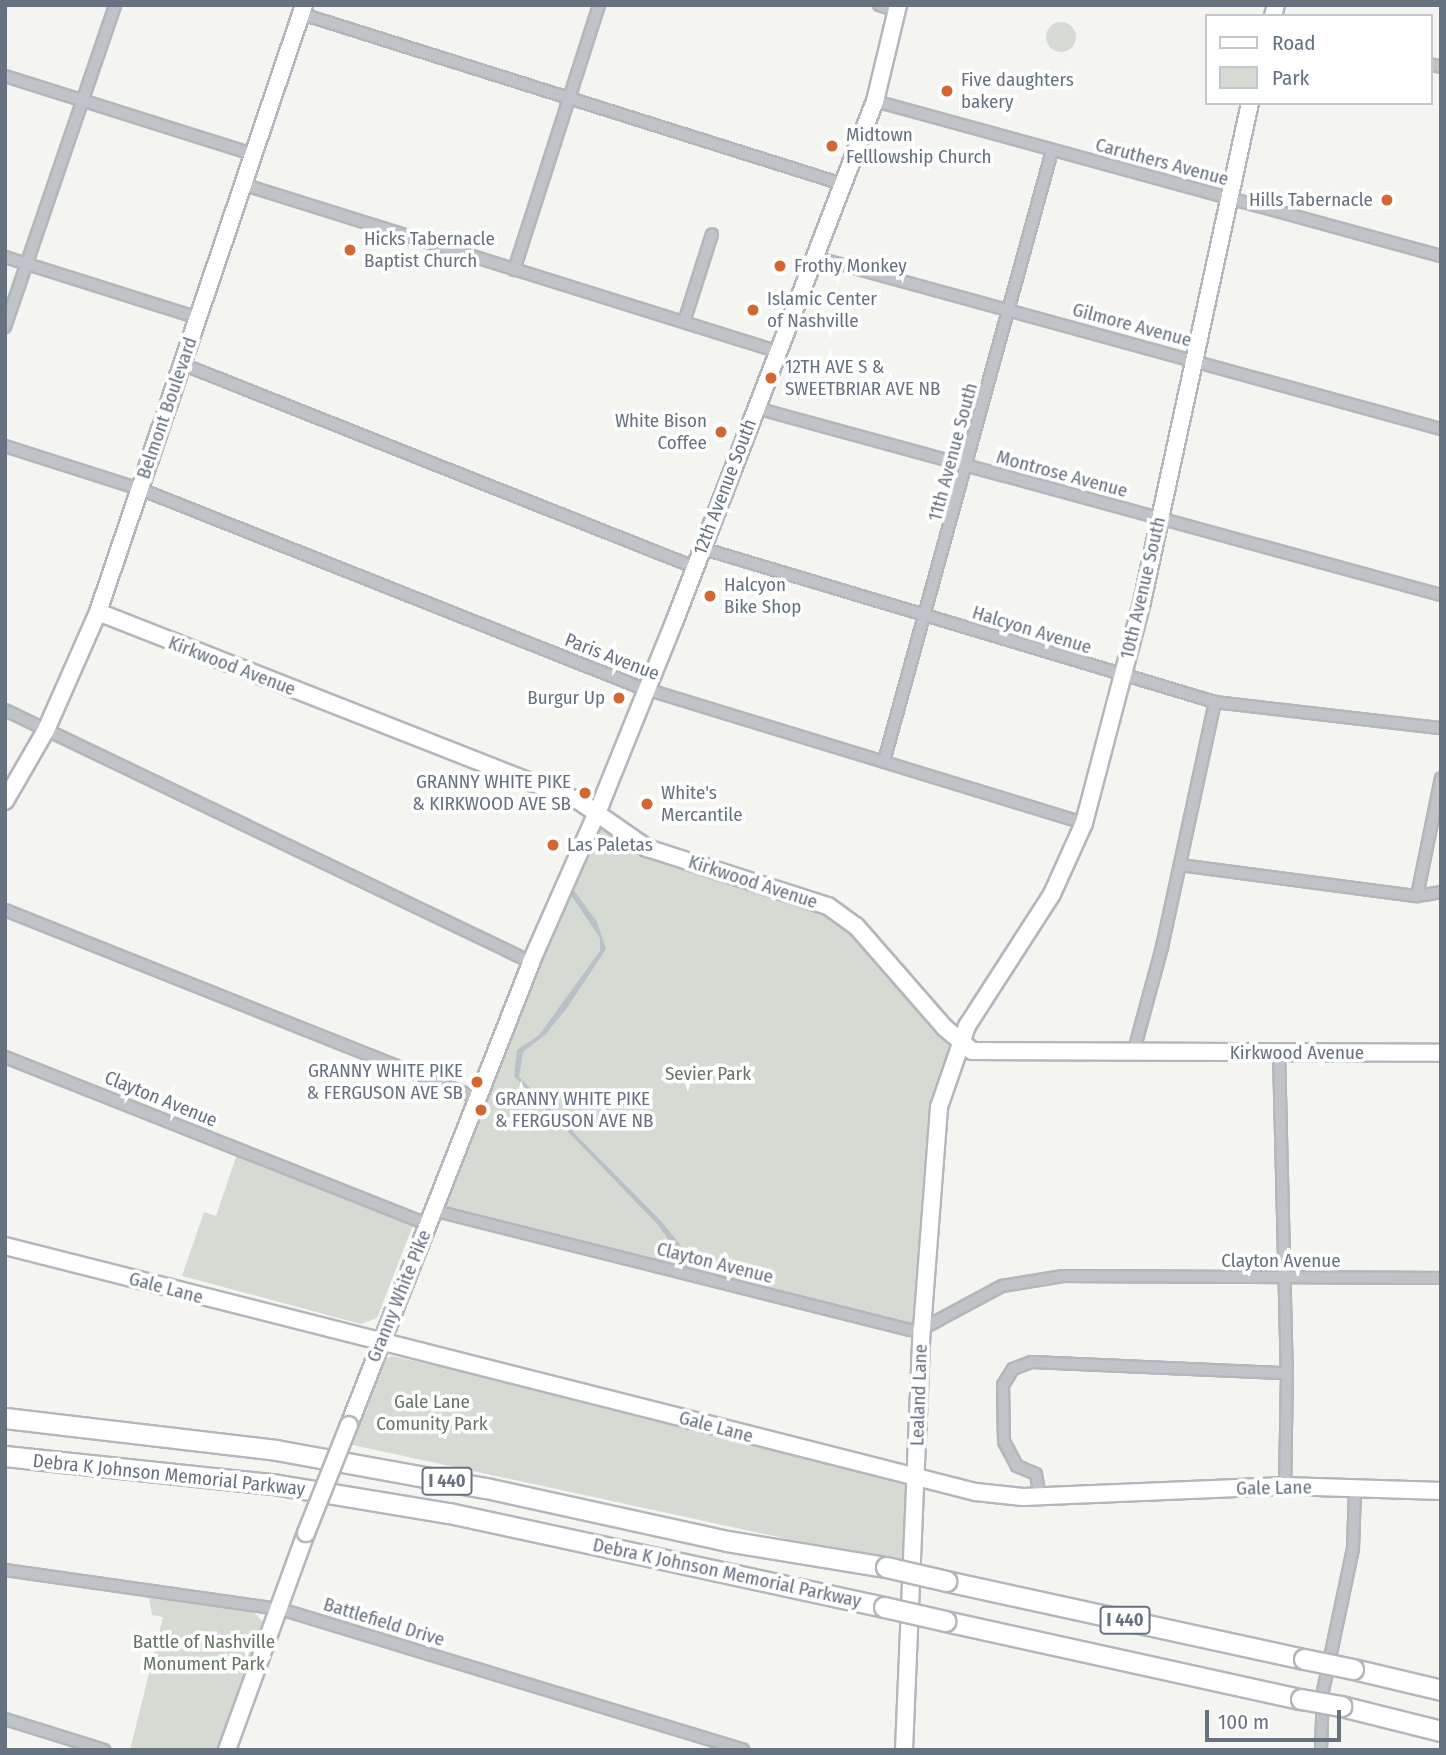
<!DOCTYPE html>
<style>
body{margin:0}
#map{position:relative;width:1446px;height:1755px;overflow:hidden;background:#f4f5f1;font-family:"Fira Sans Condensed",sans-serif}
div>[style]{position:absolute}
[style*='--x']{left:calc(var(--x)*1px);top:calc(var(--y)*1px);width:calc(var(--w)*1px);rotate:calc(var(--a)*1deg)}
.green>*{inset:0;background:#d5dbd3}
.round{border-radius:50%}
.water>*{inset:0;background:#b8c2c6}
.roads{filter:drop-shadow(2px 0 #b3b7bb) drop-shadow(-2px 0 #b3b7bb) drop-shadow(0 2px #b3b7bb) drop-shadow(0 -2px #b3b7bb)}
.street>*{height:10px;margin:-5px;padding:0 5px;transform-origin:5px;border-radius:5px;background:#c0c3c7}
.secondary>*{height:16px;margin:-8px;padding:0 8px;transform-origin:8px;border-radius:8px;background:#fff}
.highway>*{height:19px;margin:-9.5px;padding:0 9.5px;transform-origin:9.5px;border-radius:9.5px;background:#fff}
.bridges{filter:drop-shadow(2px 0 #b3b7bb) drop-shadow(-2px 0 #b3b7bb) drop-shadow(0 2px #b3b7bb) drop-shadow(0 -2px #b3b7bb)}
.secondary-bridge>*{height:16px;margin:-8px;padding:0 8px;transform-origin:8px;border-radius:8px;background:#fff}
.highway-bridge>*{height:19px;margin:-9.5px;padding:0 9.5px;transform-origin:9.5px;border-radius:9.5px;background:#fff}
.dots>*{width:19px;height:19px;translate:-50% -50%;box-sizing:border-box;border:4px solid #fff;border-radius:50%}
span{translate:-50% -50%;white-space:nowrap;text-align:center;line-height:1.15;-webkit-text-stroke:7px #fff;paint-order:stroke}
.shield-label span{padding:2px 5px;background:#fff;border:2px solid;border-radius:5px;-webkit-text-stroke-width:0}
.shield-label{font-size:18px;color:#667280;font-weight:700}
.poi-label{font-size:19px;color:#667280}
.left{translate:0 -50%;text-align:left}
.right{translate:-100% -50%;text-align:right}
.street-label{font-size:19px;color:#667280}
.park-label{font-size:19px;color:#667764}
.frame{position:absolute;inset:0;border:7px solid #667280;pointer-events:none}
.legend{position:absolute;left:1205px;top:14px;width:228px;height:91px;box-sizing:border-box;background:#fff;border:2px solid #c2c7cc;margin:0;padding:9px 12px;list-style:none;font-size:21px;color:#667280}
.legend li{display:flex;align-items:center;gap:14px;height:35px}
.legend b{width:35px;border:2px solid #c2c7cc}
.scale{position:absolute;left:1205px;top:1710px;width:136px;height:32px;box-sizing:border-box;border:4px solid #667280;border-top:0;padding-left:9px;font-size:21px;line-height:24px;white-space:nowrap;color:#667280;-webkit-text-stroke:5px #fff;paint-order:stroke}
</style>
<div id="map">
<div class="green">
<i class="round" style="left:1046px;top:22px;width:30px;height:30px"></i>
<i style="clip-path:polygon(598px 825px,636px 849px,811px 903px,847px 925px,953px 1046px,931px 1122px,919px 1329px,440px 1208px,541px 950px,571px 895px)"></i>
<i style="clip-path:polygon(237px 1154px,413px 1225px,377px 1318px,361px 1324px,182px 1276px,204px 1212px,216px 1216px)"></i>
<i style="clip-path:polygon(391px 1356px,561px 1392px,903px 1481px,907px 1489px,903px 1564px,348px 1444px,380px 1363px)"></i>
<i style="clip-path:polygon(149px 1598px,252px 1610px,263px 1622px,264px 1634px,223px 1750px,130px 1750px,163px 1617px,152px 1615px)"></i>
</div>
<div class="water">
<i style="clip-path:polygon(573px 889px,597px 922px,606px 949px,567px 1008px,545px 1035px,523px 1052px,519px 1077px,662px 1222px,687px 1253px,688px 1269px,659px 1226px,514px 1076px,517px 1050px,539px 1035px,600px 951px,600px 938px,571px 895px)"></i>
</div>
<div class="roads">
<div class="street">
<i style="--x:879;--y:5;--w:19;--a:18"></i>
<i style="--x:302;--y:14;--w:566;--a:17.47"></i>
<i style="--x:1430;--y:64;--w:11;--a:15"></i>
<i style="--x:5;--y:76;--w:259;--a:17.5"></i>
<i style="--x:875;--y:101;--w:587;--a:15.32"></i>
<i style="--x:242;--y:184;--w:560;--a:17.37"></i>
<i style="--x:5;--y:257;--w:202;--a:17.5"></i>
<i style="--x:814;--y:257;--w:650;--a:15.34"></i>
<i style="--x:514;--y:270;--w:278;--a:-72.2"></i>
<i style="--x:684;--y:322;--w:92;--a:-72.3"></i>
<i style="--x:5;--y:327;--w:340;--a:-71.1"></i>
<i style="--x:182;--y:364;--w:551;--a:21.63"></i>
<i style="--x:756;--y:408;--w:710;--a:15.27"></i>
<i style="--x:5;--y:446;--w:142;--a:17.7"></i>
<i style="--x:140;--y:489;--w:537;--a:21.64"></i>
<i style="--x:639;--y:687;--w:465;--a:17"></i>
<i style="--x:701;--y:548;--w:537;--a:16.68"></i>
<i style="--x:1215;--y:702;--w:227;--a:6.6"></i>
<i style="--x:5;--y:710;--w:583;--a:25.6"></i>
<i style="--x:884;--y:761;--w:633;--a:-74.6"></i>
<i style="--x:1180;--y:865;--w:239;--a:7.5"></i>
<i style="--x:1417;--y:896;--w:24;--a:-9"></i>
<i style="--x:1417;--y:896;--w:120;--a:-78.5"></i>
<i style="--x:5;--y:910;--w:508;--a:21.72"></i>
<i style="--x:1279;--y:1053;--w:320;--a:88.6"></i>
<i style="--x:1287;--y:1373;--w:113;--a:91"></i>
<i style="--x:1133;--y:1054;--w:111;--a:-74.8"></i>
<i style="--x:1162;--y:947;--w:251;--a:-77.8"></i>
<i style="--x:5;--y:1057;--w:448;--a:21.6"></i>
<i style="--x:421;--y:1222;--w:21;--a:-28"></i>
<i style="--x:440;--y:1212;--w:485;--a:14.1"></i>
<i style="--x:910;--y:1330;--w:12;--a:-5"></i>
<i style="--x:922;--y:1329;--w:91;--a:-28.3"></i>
<i style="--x:1002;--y:1286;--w:62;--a:-9.3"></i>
<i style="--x:1063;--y:1276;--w:378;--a:0.3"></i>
<i style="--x:1040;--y:1497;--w:23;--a:-100"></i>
<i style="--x:1036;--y:1474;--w:21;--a:-157"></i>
<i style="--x:1017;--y:1466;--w:27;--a:-118"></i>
<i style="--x:1004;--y:1442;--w:57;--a:-91"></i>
<i style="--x:1003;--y:1385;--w:19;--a:-58"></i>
<i style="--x:1013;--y:1369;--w:19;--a:-21"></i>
<i style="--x:1031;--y:1362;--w:256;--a:2.5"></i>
<i style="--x:5;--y:1570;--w:278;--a:8.1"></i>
<i style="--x:280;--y:1609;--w:484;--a:16.9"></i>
<i style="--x:5;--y:1719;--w:104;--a:17.4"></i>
<i style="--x:1321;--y:1750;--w:59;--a:-88.1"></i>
<i style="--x:1323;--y:1691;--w:145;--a:-78.1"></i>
<i style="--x:1353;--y:1549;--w:60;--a:-88.1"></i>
</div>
<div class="secondary">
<i style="--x:1273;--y:16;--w:11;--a:-75"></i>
<i style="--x:98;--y:612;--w:517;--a:21.45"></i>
<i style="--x:579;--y:801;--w:83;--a:34.7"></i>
<i style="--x:647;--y:848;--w:190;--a:17.8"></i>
<i style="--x:828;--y:906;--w:34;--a:36"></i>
<i style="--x:856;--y:926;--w:135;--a:48.9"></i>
<i style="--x:945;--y:1028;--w:35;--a:40"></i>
<i style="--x:972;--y:1051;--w:469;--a:0.2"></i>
<i style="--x:5;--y:801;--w:82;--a:-60"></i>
<i style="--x:46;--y:730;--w:129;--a:-66.2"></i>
<i style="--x:98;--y:612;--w:641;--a:-71.25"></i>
<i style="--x:5;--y:1246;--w:1002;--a:14.22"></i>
<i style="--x:976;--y:1492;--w:47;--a:6.1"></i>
<i style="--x:1023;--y:1497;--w:262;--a:-2.4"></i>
<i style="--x:1285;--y:1486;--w:156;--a:1.8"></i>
<i style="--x:349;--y:1425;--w:497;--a:-68.5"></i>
<i style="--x:531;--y:962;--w:174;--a:-66.2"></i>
<i style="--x:601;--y:803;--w:197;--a:-68"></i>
<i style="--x:675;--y:620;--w:556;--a:-68.93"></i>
<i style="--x:875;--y:101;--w:99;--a:-76.5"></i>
<i style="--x:227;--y:1750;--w:231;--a:-70"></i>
<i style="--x:904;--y:1750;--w:421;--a:-87.6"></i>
<i style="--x:922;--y:1329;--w:223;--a:-85.6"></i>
<i style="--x:939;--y:1107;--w:86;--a:-70.9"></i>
<i style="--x:967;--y:1026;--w:157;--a:-57.2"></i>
<i style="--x:1052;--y:894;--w:78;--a:-65.7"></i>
<i style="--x:1084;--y:823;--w:228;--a:-75.3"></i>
<i style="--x:1142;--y:602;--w:511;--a:-77.79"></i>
</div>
<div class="highway">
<i style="--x:5;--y:1418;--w:273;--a:6.7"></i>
<i style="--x:276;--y:1450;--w:213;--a:10.3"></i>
<i style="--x:486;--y:1488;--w:247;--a:12.4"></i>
<i style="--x:727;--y:1541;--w:161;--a:9.3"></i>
<i style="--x:5;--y:1456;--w:269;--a:6"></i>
<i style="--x:273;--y:1484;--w:178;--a:9.4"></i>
<i style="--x:449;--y:1513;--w:445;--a:12.2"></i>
<i style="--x:946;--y:1581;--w:366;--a:12.3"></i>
<i style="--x:945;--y:1621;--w:364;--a:12.4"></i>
<i style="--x:1353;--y:1669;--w:90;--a:13.4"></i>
<i style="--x:1341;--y:1706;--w:103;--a:14"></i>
</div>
</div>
<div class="bridges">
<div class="secondary-bridge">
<i style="--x:306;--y:1533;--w:116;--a:-68.3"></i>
</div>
<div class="highway-bridge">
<i style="--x:886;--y:1567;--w:62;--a:13.1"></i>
<i style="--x:884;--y:1607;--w:63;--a:12.9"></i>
<i style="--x:1304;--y:1659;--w:50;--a:11.5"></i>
<i style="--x:1301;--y:1699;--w:41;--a:9.9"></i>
</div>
</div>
<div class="dots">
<i style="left:947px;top:91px;background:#d46631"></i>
<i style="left:832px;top:146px;background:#d46631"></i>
<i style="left:1387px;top:200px;background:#d46631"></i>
<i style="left:350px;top:250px;background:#d46631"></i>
<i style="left:780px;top:266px;background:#d46631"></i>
<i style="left:753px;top:310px;background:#d46631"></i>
<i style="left:771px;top:378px;background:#d46631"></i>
<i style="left:721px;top:432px;background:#d46631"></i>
<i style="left:710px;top:596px;background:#d46631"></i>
<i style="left:619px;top:698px;background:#d46631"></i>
<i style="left:585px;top:793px;background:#d46631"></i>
<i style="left:647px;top:804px;background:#d46631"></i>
<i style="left:553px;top:845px;background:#d46631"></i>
<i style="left:477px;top:1082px;background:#d46631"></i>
<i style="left:481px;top:1110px;background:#d46631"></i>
</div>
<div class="shield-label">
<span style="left:447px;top:1481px">I 440</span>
<span style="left:1125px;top:1620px">I 440</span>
</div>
<div class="poi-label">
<span class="left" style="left:961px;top:91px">Five daughters<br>bakery</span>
<span class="left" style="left:846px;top:146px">Midtown<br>Felllowship Church</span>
<span class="right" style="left:1373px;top:200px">Hills Tabernacle</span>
<span class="left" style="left:364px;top:250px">Hicks Tabernacle<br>Baptist Church</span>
<span class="left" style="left:794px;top:266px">Frothy Monkey</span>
<span class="left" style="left:767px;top:310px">Islamic Center<br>of Nashville</span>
<span class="left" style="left:785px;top:378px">12TH AVE S &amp;<br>SWEETBRIAR AVE NB</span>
<span class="right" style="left:707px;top:432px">White Bison<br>Coffee</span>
<span class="left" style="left:724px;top:596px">Halcyon<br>Bike Shop</span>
<span class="right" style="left:605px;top:698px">Burgur Up</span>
<span class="right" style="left:571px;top:793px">GRANNY WHITE PIKE<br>&amp; KIRKWOOD AVE SB</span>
<span class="left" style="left:661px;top:804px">White's<br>Mercantile</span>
<span class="left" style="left:567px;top:845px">Las Paletas</span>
<span class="right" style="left:463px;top:1082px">GRANNY WHITE PIKE<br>&amp; FERGUSON AVE SB</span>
<span class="left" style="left:495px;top:1110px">GRANNY WHITE PIKE<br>&amp; FERGUSON AVE NB</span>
</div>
<div class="street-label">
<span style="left:1162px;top:162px;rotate:15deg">Caruthers Avenue</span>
<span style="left:1132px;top:325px;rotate:15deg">Gilmore Avenue</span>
<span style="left:167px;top:408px;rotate:-71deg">Belmont Boulevard</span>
<span style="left:953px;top:452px;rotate:-75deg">11th Avenue South</span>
<span style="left:1062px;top:474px;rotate:15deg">Montrose Avenue</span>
<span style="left:725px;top:487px;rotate:-69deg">12th Avenue South</span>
<span style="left:1143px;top:588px;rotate:-77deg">10th Avenue South</span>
<span style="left:1032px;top:630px;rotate:17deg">Halcyon Avenue</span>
<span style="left:612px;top:657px;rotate:21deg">Paris Avenue</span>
<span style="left:232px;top:666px;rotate:21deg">Kirkwood Avenue</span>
<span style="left:753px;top:882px;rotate:18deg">Kirkwood Avenue</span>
<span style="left:1297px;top:1053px">Kirkwood Avenue</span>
<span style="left:161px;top:1099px;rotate:22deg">Clayton Avenue</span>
<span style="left:1281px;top:1261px">Clayton Avenue</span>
<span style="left:715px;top:1263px;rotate:14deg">Clayton Avenue</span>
<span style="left:166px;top:1288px;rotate:15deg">Gale Lane</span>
<span style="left:399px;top:1296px;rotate:-68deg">Granny White Pike</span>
<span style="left:919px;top:1395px;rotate:-88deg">Lealand Lane</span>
<span style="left:716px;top:1427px;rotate:15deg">Gale Lane</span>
<span style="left:169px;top:1475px;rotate:6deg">Debra K Johnson Memorial Parkway</span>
<span style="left:1274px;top:1488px;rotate:-1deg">Gale Lane</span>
<span style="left:727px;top:1573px;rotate:12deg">Debra K Johnson Memorial Parkway</span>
<span style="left:384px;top:1622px;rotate:17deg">Battlefield Drive</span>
</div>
<div class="park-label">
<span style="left:708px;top:1074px">Sevier Park</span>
<span style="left:432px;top:1413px">Gale Lane<br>Comunity Park</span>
<span style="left:204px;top:1653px">Battle of Nashville<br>Monument Park</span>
</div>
<div class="frame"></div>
<ul class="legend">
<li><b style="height:9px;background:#fff"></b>Road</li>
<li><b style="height:19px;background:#d5dbd3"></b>Park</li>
</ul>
<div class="scale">100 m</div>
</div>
